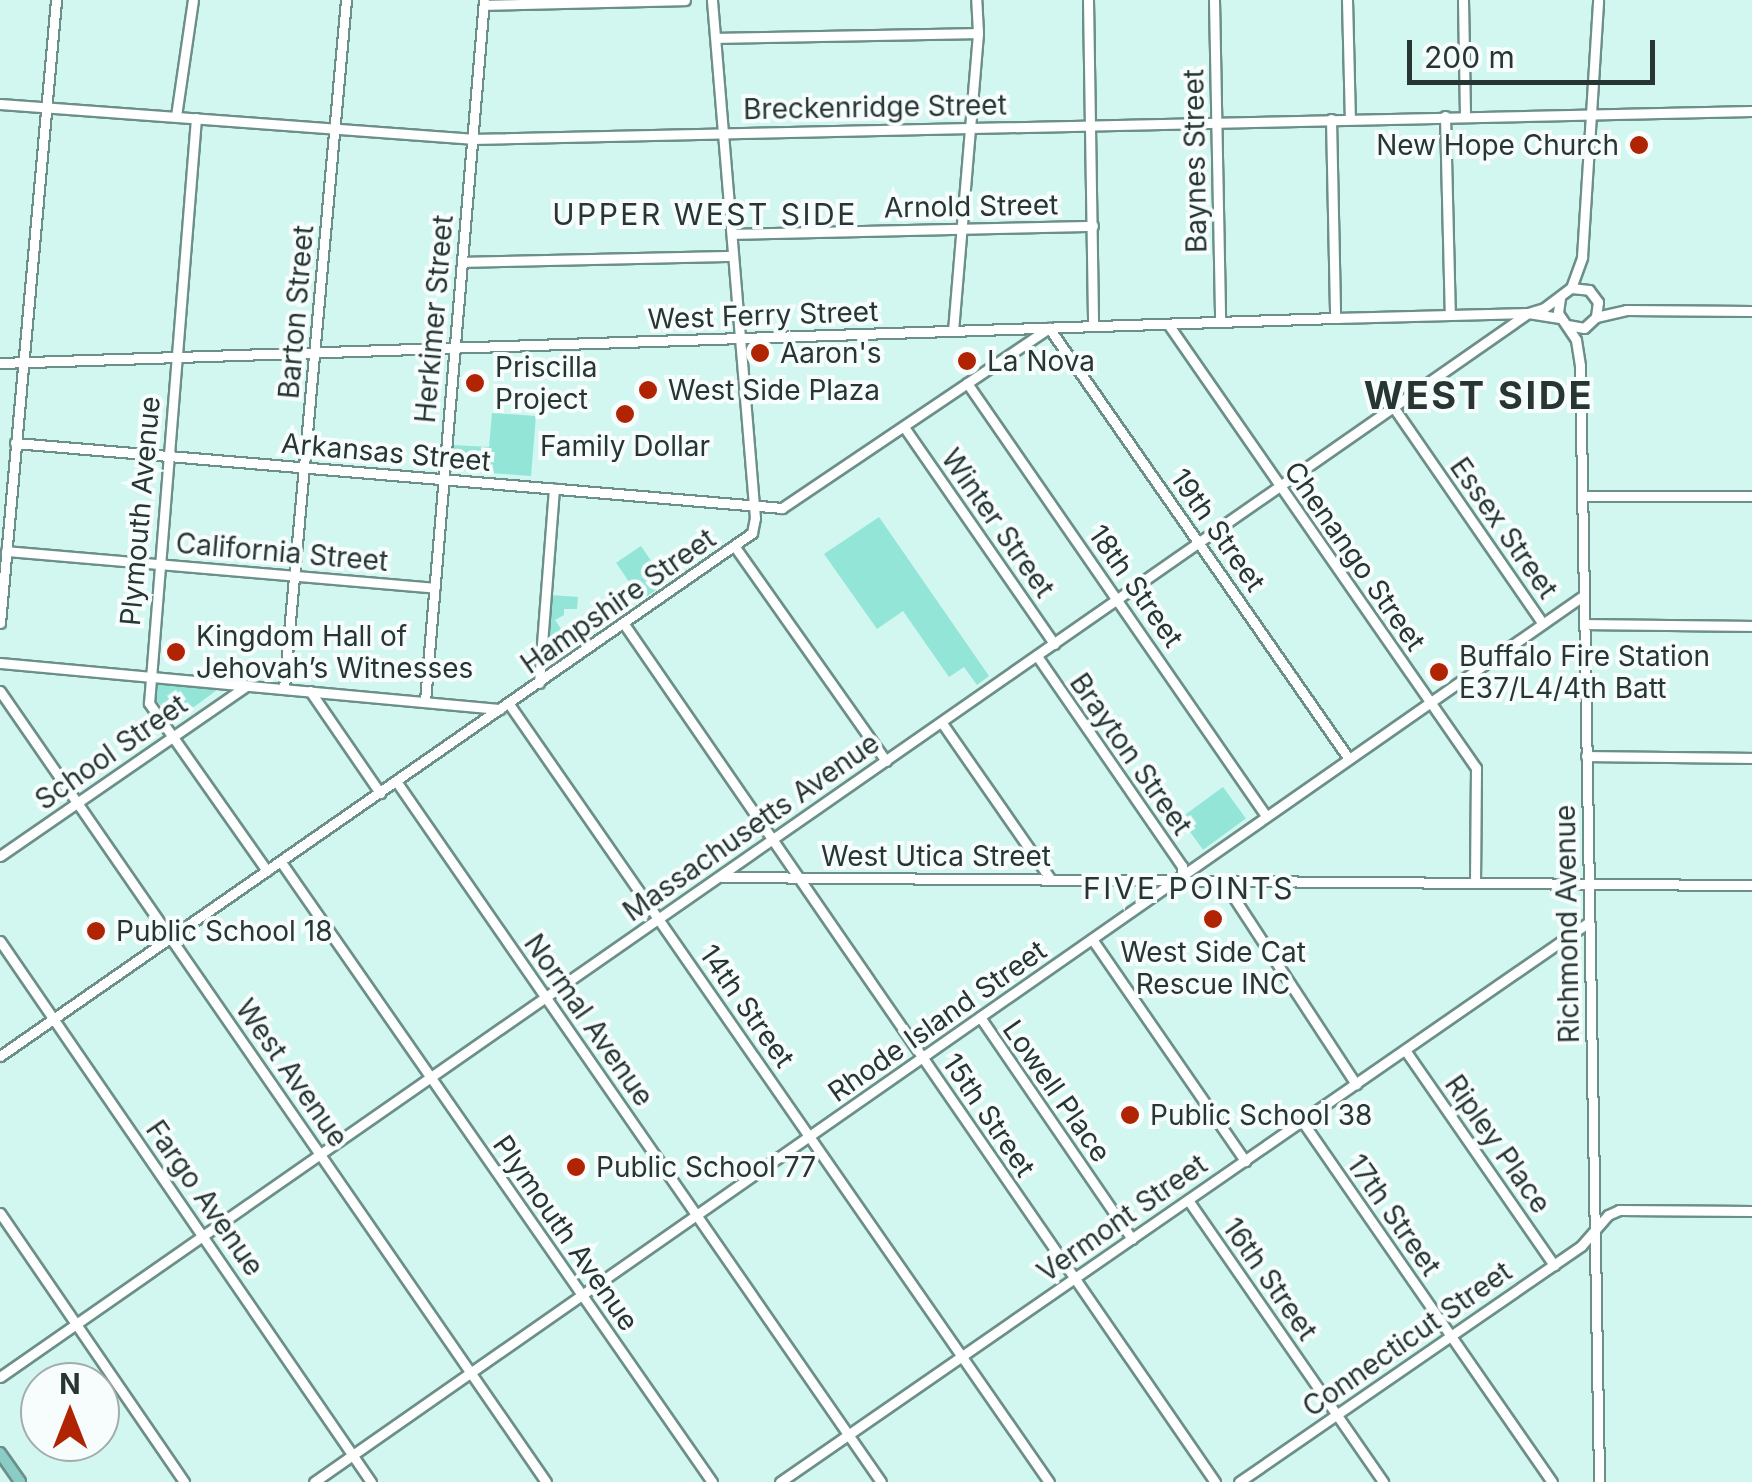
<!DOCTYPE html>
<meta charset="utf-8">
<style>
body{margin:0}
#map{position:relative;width:1752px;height:1482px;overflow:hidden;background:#d2f7f0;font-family:Inter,sans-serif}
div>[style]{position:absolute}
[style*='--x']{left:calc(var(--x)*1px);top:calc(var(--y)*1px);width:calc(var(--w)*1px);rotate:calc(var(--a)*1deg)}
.green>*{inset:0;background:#93e5d8;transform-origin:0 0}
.roads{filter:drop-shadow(2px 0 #6d8f89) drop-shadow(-2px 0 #6d8f89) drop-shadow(0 2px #6d8f89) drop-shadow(0 -2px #6d8f89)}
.minor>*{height:9px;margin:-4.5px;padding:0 4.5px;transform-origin:4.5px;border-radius:4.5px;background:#fff}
.major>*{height:10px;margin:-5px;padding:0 5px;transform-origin:5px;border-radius:5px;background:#89cdc4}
.dots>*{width:28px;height:28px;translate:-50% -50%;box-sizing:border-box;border:5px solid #f6fdfc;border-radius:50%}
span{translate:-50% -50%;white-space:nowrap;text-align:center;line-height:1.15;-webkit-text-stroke:8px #f6fdfc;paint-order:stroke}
.street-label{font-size:28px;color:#273633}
.poi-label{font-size:28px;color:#273633}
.right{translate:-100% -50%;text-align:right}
.left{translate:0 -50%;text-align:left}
.neighbourhood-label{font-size:30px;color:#273633;letter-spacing:2.5px}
.district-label{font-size:38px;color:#273633;font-weight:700;letter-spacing:2.5px}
.north{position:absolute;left:20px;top:1362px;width:100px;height:100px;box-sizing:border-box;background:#f6fdfc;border:2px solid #a3adac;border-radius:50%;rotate:0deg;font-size:28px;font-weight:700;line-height:40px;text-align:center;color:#273633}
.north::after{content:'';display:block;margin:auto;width:35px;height:45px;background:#b02404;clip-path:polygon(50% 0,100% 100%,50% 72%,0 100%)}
.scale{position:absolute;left:1407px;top:40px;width:248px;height:45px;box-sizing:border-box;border:5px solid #273633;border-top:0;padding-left:12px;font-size:30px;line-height:35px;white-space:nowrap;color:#273633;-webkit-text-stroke:8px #f6fdfc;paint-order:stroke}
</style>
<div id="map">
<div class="green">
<i style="clip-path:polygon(492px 413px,536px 416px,531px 476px,451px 470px,453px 445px,489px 447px)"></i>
<i style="clip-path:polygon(879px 517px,989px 676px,977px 685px,964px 667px,949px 677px,903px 611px,877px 629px,824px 554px)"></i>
<i style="left:641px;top:546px;width:45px;height:30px;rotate:56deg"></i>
<i style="clip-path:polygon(551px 595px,578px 597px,577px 609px,564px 609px,564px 615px,555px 620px,572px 645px,551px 660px,546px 658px)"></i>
<i style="clip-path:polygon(156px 683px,217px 690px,175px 721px,155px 699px)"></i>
<i style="left:1223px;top:787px;width:39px;height:53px;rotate:54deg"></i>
</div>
<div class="roads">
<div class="minor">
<i style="--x:1088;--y:0;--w:326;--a:89.1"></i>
<i style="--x:1214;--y:0;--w:322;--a:88.9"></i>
<i style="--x:1347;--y:0;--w:119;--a:88.6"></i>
<i style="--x:1463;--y:0;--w:115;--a:89"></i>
<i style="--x:484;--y:5;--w:201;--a:-1.4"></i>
<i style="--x:716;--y:38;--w:262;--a:-1.1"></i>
<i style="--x:0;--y:104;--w:473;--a:4.2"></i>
<i style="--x:472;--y:139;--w:1280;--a:-1.25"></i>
<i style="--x:176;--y:116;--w:117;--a:-81.7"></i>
<i style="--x:1445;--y:116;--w:199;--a:88.6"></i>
<i style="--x:196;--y:118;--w:587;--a:94.59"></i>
<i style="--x:149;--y:703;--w:205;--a:54.9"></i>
<i style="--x:1331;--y:119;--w:199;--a:88.8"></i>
<i style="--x:732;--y:234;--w:361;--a:-1.3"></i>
<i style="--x:462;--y:262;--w:271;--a:-1.3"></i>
<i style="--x:1571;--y:288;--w:33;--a:-70"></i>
<i style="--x:1582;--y:257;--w:257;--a:-86.4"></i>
<i style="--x:1560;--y:298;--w:15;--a:98"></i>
<i style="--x:1558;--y:313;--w:32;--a:56"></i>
<i style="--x:1576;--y:340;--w:26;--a:81"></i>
<i style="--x:1580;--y:366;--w:1116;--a:89.02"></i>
<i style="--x:1596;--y:317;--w:31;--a:-13"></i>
<i style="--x:1626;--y:310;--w:126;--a:0.5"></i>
<i style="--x:1168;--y:324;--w:540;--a:55.25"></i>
<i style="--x:1476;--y:768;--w:115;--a:90.5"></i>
<i style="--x:953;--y:331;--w:299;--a:-85.2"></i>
<i style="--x:978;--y:33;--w:33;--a:-93"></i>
<i style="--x:0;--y:363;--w:1336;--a:-1.93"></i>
<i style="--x:1335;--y:318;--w:193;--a:-1.5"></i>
<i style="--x:1528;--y:313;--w:32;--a:9"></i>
<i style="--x:967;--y:383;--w:526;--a:55.37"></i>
<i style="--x:1394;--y:408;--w:262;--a:55.4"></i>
<i style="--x:904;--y:427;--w:264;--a:55.3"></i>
<i style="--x:15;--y:443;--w:770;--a:4.84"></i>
<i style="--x:782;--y:508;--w:322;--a:-34"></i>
<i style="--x:1049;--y:328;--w:525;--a:55.16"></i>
<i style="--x:1582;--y:496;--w:170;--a:0"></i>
<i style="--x:735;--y:547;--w:262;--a:54.8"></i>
<i style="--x:6;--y:551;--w:430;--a:4.9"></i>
<i style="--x:0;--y:623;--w:626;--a:-84.86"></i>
<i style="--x:624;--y:624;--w:1042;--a:55.44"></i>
<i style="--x:1584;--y:624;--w:168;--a:0.7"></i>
<i style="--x:1037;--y:656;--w:255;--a:55.4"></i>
<i style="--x:1182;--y:866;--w:13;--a:90"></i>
<i style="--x:0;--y:663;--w:502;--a:5.26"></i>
<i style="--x:539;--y:683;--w:195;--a:-85.6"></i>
<i style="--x:284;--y:688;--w:691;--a:-84.85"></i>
<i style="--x:0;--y:691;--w:961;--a:55.38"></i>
<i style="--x:310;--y:691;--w:124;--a:55.5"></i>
<i style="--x:425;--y:701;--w:703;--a:-85.19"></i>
<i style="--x:509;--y:704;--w:947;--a:55.24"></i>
<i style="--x:942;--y:723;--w:191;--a:55.2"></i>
<i style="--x:1586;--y:756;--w:166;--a:0.7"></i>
<i style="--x:396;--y:781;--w:852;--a:55.32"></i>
<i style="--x:0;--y:856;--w:301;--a:-34.6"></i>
<i style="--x:281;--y:862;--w:755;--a:55.19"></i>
<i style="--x:722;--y:877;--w:1030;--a:0.45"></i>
<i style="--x:1223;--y:881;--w:243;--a:56.8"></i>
<i style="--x:1092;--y:939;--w:270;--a:55.4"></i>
<i style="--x:0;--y:941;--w:656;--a:55.56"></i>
<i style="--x:980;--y:1017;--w:269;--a:55.6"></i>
<i style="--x:1405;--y:1050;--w:262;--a:55.3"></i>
<i style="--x:0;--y:1056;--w:916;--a:-34.82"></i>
<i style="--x:752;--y:533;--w:15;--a:-79"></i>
<i style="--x:755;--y:518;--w:520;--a:-94.75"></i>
<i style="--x:1302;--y:1121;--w:439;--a:55.3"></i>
<i style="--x:1188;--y:1200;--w:343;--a:55.3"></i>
<i style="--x:0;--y:1213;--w:326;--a:55.6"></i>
<i style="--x:0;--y:1377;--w:1862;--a:-34.85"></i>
<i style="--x:1528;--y:313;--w:17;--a:-17"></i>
<i style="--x:1544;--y:308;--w:34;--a:-37"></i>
<i style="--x:1571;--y:288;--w:18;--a:6"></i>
<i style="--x:1589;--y:290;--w:15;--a:53"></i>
<i style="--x:1598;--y:302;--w:15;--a:98"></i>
<i style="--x:1596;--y:317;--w:16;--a:137"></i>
<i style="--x:1584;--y:328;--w:17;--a:-170"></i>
<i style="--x:314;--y:1482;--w:1549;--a:-34.93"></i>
<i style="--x:780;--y:1482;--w:984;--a:-34.69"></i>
<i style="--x:1239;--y:1482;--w:416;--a:-34.6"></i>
<i style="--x:1581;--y:1246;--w:41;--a:-48.9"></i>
<i style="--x:1608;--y:1215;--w:12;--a:-24"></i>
<i style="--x:1619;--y:1210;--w:133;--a:0.4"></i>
</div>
<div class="major">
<i style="--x:0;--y:1453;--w:35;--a:55"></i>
</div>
</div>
<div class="dots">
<i style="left:1639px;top:145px;background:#b02404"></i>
<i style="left:760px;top:353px;background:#b02404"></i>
<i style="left:967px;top:361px;background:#b02404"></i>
<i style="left:475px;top:383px;background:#b02404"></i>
<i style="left:648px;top:390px;background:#b02404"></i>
<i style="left:625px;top:414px;background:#b02404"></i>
<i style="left:176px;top:652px;background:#b02404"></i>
<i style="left:1439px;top:672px;background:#b02404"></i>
<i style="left:1213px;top:919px;background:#b02404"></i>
<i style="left:96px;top:931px;background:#b02404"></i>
<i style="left:1130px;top:1115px;background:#b02404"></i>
<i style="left:576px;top:1167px;background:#b02404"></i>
</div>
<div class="street-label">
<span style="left:875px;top:107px;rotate:-1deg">Breckenridge Street</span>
<span style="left:1195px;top:161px;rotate:-91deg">Baynes Street</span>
<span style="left:971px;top:206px;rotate:-1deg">Arnold Street</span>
<span style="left:296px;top:312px;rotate:-85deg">Barton Street</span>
<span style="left:763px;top:315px;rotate:-2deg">West Ferry Street</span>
<span style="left:434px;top:319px;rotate:-85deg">Herkimer Street</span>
<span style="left:386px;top:452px;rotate:5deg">Arkansas Street</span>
<span style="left:140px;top:511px;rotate:-85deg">Plymouth Avenue</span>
<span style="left:998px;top:523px;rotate:55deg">Winter Street</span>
<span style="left:1504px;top:528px;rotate:55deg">Essex Street</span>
<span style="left:1218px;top:530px;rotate:55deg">19th Street</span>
<span style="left:282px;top:552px;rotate:5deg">California Street</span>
<span style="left:1355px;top:556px;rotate:55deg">Chenango Street</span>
<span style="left:1136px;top:586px;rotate:55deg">18th Street</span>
<span style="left:618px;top:601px;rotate:-35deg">Hampshire Street</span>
<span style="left:111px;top:752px;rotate:-35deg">School Street</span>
<span style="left:1131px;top:754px;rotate:55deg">Brayton Street</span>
<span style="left:751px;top:827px;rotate:-35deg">Massachusetts Avenue</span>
<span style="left:936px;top:856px">West Utica Street</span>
<span style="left:1567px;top:924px;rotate:-91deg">Richmond Avenue</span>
<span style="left:747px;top:1006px;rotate:55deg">14th Street</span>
<span style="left:589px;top:1020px;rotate:55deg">Normal Avenue</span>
<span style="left:937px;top:1021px;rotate:-35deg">Rhode Island Street</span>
<span style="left:292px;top:1073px;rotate:55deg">West Avenue</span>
<span style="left:1057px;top:1091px;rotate:55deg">Lowell Place</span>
<span style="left:989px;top:1115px;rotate:56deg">15th Street</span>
<span style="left:1498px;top:1144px;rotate:55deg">Ripley Place</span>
<span style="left:205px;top:1198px;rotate:55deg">Fargo Avenue</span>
<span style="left:1394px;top:1215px;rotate:55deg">17th Street</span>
<span style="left:1122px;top:1218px;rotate:-35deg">Vermont Street</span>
<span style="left:566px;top:1233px;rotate:55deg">Plymouth Avenue</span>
<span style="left:1270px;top:1279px;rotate:55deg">16th Street</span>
<span style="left:1407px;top:1339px;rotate:-35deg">Connecticut Street</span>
</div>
<div class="poi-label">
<span class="right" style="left:1619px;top:145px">New Hope Church</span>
<span class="left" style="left:780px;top:353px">Aaron's</span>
<span class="left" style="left:987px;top:361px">La Nova</span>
<span class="left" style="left:495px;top:383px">Priscilla<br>Project</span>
<span class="left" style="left:668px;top:390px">West Side Plaza</span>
<span style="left:625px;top:446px">Family Dollar</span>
<span class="left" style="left:196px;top:652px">Kingdom Hall of<br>Jehovah’s Witnesses</span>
<span class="left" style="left:1459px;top:672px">Buffalo Fire Station<br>E37/L4/4th Batt</span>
<span class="left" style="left:116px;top:931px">Public School 18</span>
<span style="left:1213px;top:968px">West Side Cat<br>Rescue INC</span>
<span class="left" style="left:1150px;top:1115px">Public School 38</span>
<span class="left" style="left:596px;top:1167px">Public School 77</span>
</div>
<div class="neighbourhood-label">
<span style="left:705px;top:214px">UPPER WEST SIDE</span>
<span style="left:1189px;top:888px">FIVE POINTS</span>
</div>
<div class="district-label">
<span style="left:1479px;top:396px">WEST SIDE</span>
</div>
<div class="north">N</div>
<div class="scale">200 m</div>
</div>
